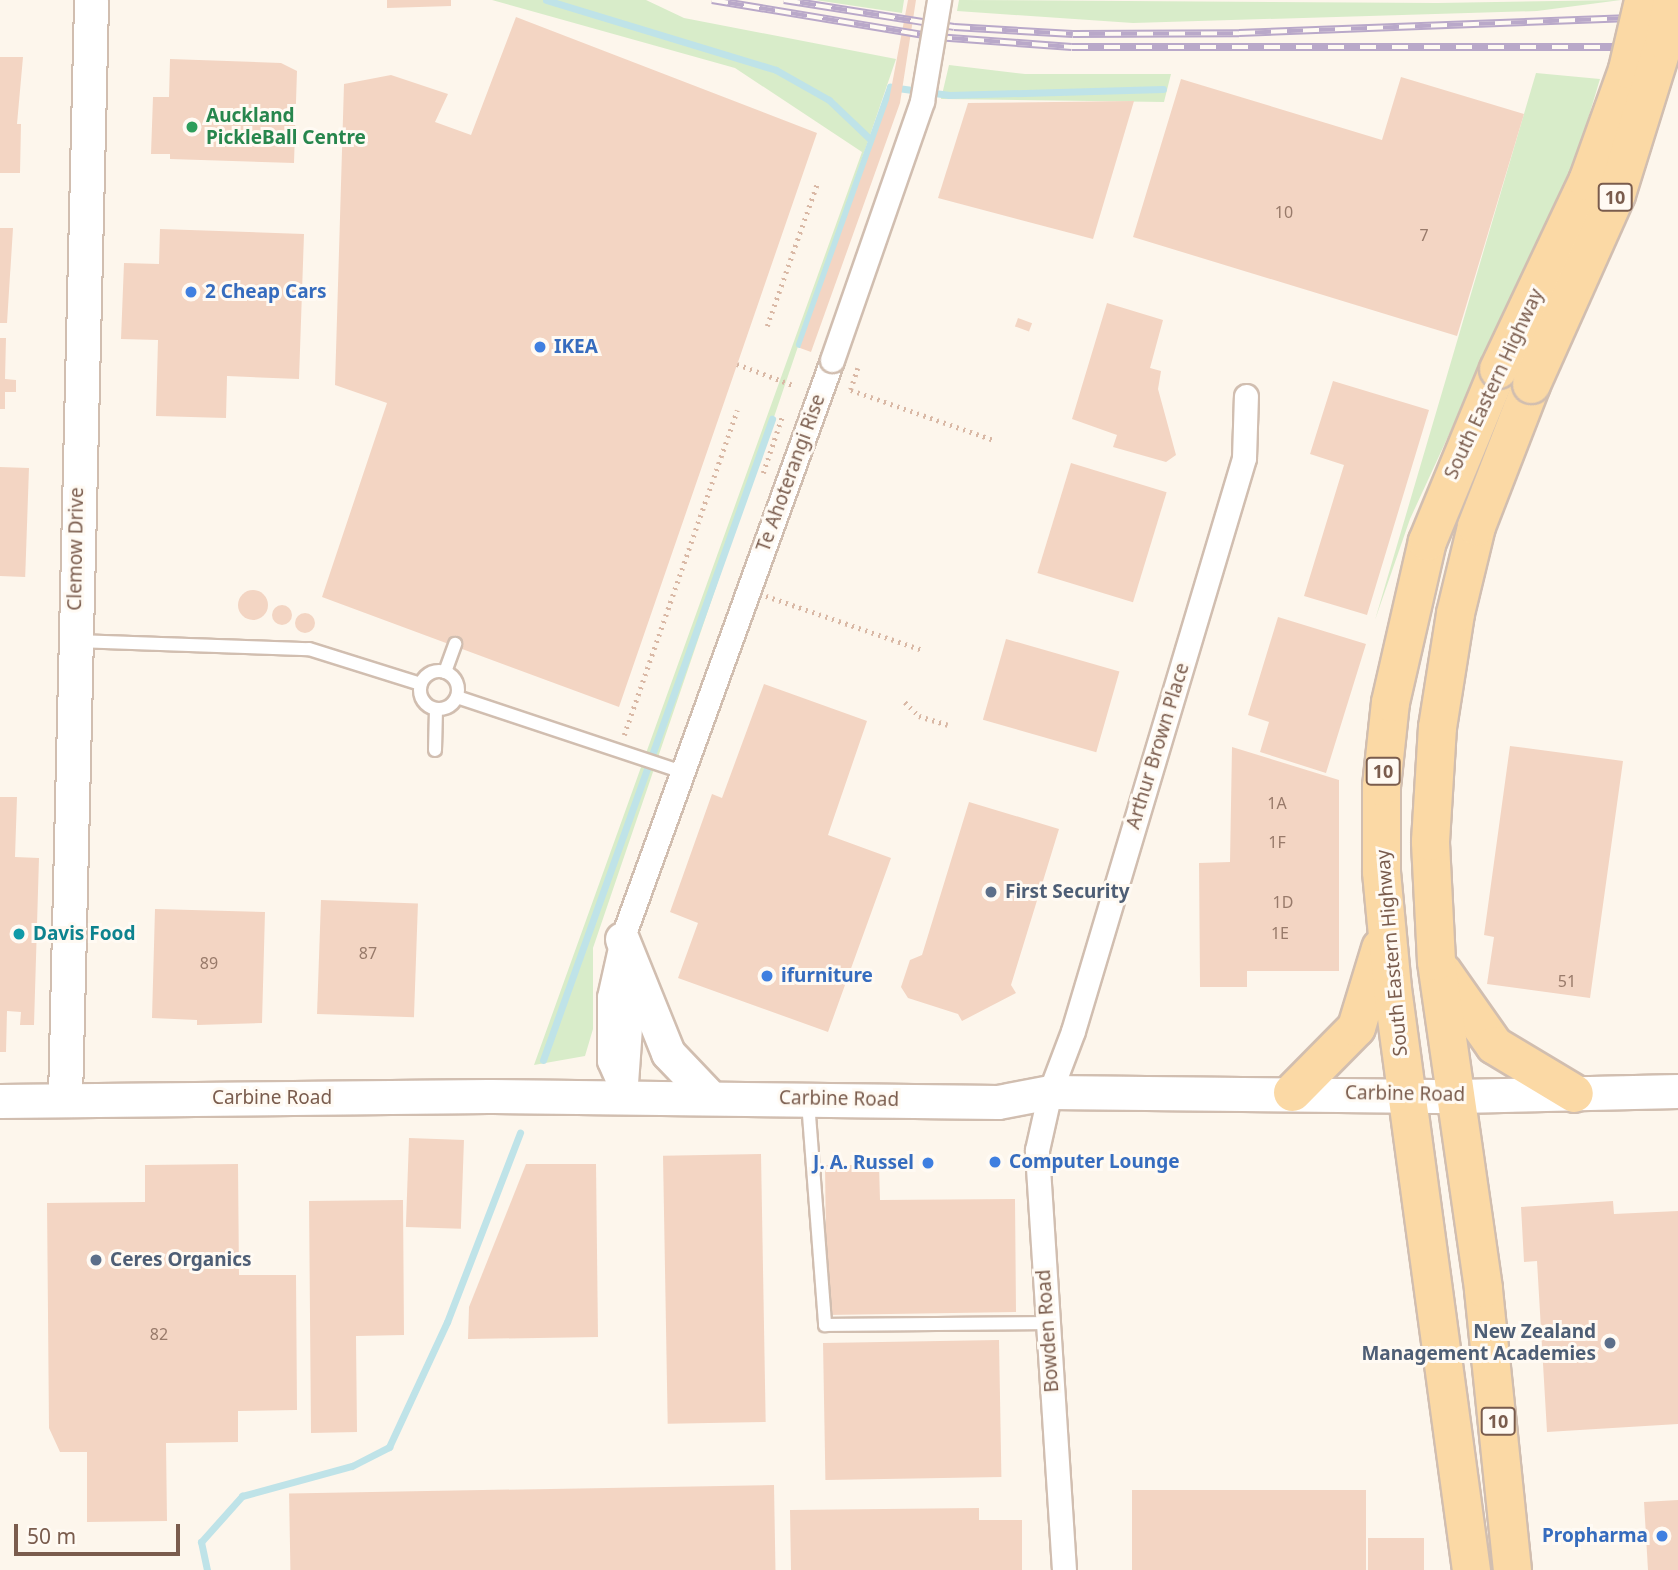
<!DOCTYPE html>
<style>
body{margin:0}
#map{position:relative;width:1678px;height:1570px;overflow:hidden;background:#fdf6ec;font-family:"Noto Sans",sans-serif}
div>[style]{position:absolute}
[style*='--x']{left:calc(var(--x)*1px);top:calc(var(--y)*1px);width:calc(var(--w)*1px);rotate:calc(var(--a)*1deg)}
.green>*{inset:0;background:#d8ecc9}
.stream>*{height:7px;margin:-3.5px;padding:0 3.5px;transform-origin:3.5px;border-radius:3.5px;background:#bfe3e8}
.building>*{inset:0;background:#f3d5c3;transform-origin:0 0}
.round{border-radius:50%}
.path>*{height:4.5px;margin-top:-2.25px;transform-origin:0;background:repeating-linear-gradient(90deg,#d9b8a5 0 2px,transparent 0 7px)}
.roads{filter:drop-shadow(2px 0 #d1beb0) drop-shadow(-2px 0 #d1beb0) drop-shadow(0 2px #d1beb0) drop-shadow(0 -2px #d1beb0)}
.service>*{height:12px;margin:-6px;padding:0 6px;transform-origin:6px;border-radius:6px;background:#fff}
.service>.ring{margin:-6px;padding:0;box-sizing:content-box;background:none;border:12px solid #fff;border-radius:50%}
.minor>*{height:23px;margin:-11.5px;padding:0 11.5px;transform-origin:11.5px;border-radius:11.5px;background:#fff}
.secondary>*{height:33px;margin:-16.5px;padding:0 16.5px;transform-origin:16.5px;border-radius:16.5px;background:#fff}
.primary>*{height:37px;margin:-18.5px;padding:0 18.5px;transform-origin:18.5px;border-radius:18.5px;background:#fbd9a5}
.rail>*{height:8px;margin-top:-4px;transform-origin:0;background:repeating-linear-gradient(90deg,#fffaf3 0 16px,#b9a8c9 0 32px);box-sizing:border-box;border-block:2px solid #b9a8c9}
.bridges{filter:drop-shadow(2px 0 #d1beb0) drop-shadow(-2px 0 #d1beb0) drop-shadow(0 2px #d1beb0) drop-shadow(0 -2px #d1beb0)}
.minor-bridge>*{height:23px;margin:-11.5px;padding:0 11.5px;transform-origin:11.5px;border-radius:11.5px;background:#fff}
.primary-bridge>*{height:37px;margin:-18.5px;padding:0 18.5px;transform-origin:18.5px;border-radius:18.5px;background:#fbd9a5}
.dots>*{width:19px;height:19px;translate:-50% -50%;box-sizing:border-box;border:4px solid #fffaf3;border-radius:50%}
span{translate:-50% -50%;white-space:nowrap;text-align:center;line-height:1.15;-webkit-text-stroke:6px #fffaf3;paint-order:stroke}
.number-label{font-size:16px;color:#987a6a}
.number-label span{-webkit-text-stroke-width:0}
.shield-label span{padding:2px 5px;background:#fffaf3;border:2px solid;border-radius:5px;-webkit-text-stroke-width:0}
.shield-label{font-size:18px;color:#7a5c4d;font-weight:700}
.leisure-label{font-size:19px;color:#27864d;font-weight:700}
.left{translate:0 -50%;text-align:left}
.shop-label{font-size:19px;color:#366cbe;font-weight:700}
.right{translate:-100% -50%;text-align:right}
.street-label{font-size:19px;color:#7a5c4d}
.service-label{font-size:19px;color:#4e5e75;font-weight:700}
.culture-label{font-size:19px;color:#0d838f;font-weight:700}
.scale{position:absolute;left:14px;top:1524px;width:166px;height:32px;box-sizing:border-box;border:4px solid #7a5c4d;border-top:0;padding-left:9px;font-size:21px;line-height:24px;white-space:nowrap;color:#7a5c4d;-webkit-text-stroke:5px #fffaf3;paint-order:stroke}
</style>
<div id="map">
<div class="green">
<i style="clip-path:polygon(492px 0,646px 0,684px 18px,896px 59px,593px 948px,593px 1029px,585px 1056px,534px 1065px,862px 152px,735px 68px)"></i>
<i style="clip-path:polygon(815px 0,904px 0,902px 13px)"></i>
<i style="clip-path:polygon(959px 0,1437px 3px,1621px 0,1537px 11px,1133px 23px,957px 11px)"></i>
<i style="clip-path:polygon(949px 65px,1025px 74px,1171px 74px,1164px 102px,941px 99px)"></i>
<i style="clip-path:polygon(1536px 73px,1600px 79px,1576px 159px,1410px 519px,1375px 620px)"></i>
</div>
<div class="stream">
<i style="--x:546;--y:0;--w:240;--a:16.9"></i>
<i style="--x:776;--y:70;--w:61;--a:29.5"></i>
<i style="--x:829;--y:100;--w:58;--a:43.6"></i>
<i style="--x:799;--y:344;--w:273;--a:-70.5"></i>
<i style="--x:890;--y:87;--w:60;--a:7.7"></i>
<i style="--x:949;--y:95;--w:214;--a:-1.6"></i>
<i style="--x:543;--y:1060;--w:681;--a:-70.34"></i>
<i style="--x:207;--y:1570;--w:29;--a:-102"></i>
<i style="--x:201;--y:1542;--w:62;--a:-48.3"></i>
<i style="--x:242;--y:1496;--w:114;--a:-15.3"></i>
<i style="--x:352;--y:1466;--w:42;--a:-27.2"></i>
<i style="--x:389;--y:1447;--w:138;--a:-65.1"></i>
<i style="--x:447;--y:1322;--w:203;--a:-68.9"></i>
</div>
<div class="building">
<i style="clip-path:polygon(387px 0,451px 0,451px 6px,387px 8px)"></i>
<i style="clip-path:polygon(908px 0,916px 0,900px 103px,811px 352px,800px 348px,889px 100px)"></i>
<i style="clip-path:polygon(516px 17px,817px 133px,619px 707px,322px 597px,387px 403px,335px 385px,344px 84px,391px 75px,448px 94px,435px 122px,471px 135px)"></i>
<i style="clip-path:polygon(0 57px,23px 57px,17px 124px,21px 124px,20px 173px,0 173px)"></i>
<i style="clip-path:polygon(170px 59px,281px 63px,297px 71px,294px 163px,170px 159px,170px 154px,151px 154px,153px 97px,169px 97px)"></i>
<i style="clip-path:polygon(1401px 77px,1524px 114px,1457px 336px,1133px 237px,1181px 79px,1382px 140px)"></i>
<i style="clip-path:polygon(1134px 101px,1093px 239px,938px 198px,968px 103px)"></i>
<i style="clip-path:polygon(0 228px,13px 228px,7px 323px,0 323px)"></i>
<i style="clip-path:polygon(160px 229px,304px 234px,299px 379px,227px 376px,226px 418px,156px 416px,158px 340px,121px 339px,124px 263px,159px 264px)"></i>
<i style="clip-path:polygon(1107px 303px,1163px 320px,1150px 368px,1161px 371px,1158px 389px,1176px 455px,1166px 462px,1113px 447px,1117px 435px,1072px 419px)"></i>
<i style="left:1018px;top:318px;width:15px;height:9px;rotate:20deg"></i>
<i style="clip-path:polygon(0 338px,6px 338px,5px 379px,16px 380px,16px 392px,5px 392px,5px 409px,0 409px)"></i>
<i style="clip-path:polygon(1333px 381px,1429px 410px,1367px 615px,1304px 596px,1344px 465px,1310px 454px)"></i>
<i style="left:1071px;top:463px;width:100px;height:115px;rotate:17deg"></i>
<i style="left:0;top:467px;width:29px;height:109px;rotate:2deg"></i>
<i class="round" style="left:238px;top:590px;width:30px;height:30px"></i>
<i class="round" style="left:272px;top:605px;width:20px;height:20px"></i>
<i class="round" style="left:295px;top:613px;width:20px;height:20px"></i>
<i style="clip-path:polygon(1278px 617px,1366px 644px,1326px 773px,1260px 752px,1269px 722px,1248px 715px)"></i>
<i style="left:1006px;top:639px;width:118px;height:84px;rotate:16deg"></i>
<i style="clip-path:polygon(764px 684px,867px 721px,828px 835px,891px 858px,828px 1032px,678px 978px,698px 923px,670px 912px,712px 794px,722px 798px)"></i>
<i style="clip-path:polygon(1510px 746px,1623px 761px,1590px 998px,1487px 984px,1494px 937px,1484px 935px)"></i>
<i style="clip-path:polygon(1232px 747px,1339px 780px,1339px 971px,1247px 971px,1247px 987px,1200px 987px,1199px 863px,1230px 862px)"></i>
<i style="clip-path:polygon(0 797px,17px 797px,15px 857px,39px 858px,34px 1025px,20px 1025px,21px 1012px,7px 1011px,6px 1052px,0 1052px)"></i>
<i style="clip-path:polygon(969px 802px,1059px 829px,1011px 985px,1016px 993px,962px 1021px,958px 1014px,908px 998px,901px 987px,910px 960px,922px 955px)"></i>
<i style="left:321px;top:900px;width:97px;height:114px;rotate:2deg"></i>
<i style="clip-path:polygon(155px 909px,265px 912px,262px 1023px,197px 1025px,197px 1020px,152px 1018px)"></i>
<i style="left:409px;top:1138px;width:55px;height:89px;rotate:2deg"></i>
<i style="left:761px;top:1154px;width:268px;height:98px;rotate:89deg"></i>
<i style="clip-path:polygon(238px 1164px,239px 1275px,296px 1275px,297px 1410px,238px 1411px,238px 1442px,166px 1443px,167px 1521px,87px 1522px,87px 1452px,60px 1452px,49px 1428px,47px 1203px,145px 1202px,145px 1165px)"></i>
<i style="clip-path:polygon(526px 1164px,596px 1164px,598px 1337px,468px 1339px,469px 1307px)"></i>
<i style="clip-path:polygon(825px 1165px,879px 1165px,880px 1200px,1015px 1199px,1016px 1312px,827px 1315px)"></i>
<i style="clip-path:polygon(403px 1200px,404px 1335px,356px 1336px,357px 1432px,311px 1433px,309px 1201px)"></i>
<i style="clip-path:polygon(1613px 1201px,1614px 1214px,1678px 1211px,1678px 1424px,1547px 1432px,1537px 1261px,1524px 1262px,1521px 1207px)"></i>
<i style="left:999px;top:1340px;width:137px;height:176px;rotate:89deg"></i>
<i style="left:774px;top:1485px;width:85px;height:485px;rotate:89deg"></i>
<i style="left:1132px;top:1490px;width:234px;height:80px"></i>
<i style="clip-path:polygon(1678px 1500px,1678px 1570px,1648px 1570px,1644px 1502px)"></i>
<i style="clip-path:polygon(979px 1508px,979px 1520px,1022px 1520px,1022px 1570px,791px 1570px,790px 1510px)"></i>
<i style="left:1368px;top:1538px;width:56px;height:32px"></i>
</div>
<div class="path">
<i style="--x:767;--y:326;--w:151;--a:-70.6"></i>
<i style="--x:737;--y:364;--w:60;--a:20.6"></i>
<i style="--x:858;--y:368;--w:23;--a:108"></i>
<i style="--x:851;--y:390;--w:151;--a:19.3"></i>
<i style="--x:763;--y:473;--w:59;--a:-71.3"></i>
<i style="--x:766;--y:596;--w:166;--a:19"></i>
<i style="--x:905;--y:702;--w:20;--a:45"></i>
<i style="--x:919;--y:716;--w:30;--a:17"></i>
<i style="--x:624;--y:735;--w:344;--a:-70.8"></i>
</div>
<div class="roads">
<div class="service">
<i style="--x:76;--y:641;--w:233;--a:2"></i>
<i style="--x:309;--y:649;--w:117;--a:17.4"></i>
<i class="ring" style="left:420px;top:671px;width:26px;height:26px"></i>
<i style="--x:445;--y:672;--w:30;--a:-70"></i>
<i style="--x:457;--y:697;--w:238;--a:18.4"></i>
<i style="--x:435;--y:750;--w:41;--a:-88.6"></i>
<i style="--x:808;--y:1102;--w:224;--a:85.6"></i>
<i style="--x:825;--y:1325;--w:223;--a:-0.5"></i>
</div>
<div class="minor">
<i style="--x:625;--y:1097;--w:39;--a:-114"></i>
<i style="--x:609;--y:1061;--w:64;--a:-90"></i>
<i style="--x:609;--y:997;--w:59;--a:-77.4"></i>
<i style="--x:622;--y:939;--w:616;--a:-70.06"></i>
<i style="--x:625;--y:1097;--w:98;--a:-85.9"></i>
<i style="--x:632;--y:999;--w:22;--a:-100"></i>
<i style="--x:1064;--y:1570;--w:421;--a:-93.7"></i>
<i style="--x:1037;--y:1150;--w:59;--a:-77.4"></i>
<i style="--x:1050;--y:1092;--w:65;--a:-69.3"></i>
<i style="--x:1073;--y:1031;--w:598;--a:-73.38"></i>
<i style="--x:1244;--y:458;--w:62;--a:-88.2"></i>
</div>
<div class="secondary">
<i style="--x:622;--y:939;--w:123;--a:68"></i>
<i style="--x:668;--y:1053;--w:61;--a:46.3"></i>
<i style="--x:65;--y:1098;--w:1098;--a:-88.64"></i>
<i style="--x:0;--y:1101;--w:488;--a:-0.6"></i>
<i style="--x:488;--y:1096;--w:510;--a:0.67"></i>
<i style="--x:998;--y:1102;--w:53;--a:-10.9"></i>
<i style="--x:1050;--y:1092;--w:408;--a:0.6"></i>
<i style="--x:1458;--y:1096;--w:220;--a:-1.3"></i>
</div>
<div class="primary">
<i style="--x:1442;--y:971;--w:90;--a:54.9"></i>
<i style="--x:1494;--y:1045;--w:93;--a:31"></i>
<i style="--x:1292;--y:1092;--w:91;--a:-45.4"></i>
<i style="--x:1356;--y:1027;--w:83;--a:-73.1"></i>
<i style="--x:1471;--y:1570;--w:587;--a:-97.73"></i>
<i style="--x:1392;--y:988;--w:118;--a:-95.4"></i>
<i style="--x:1381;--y:871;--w:85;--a:-90"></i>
<i style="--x:1381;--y:786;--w:84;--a:-83.9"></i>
<i style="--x:1390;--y:702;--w:165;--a:-77.1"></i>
<i style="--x:1427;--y:541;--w:186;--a:-67.6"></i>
<i style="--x:1512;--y:1570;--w:283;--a:-95.9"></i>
<i style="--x:1483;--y:1288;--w:330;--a:-98.2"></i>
<i style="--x:1436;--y:961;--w:120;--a:-92.9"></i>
<i style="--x:1430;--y:841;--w:114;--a:-86.5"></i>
<i style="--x:1437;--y:727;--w:115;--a:-81"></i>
<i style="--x:1455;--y:613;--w:89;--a:-76.4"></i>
<i style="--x:1476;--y:526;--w:152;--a:-68.8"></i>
</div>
</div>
<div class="rail">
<i style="--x:712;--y:0;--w:227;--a:9.4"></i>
<i style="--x:936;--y:37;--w:136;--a:4.2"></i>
<i style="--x:1072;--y:47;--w:606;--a:0"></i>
<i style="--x:784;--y:0;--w:172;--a:9"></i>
<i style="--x:954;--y:27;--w:119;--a:3.4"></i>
<i style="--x:1073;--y:34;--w:166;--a:-0.3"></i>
<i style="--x:1239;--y:33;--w:439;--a:-2.2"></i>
</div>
<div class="bridges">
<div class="minor-bridge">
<i style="--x:832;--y:360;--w:274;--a:-70.8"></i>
<i style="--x:922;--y:101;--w:102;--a:-80.4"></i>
</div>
<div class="primary-bridge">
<i style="--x:1498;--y:369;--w:208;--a:-64.7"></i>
<i style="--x:1587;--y:181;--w:119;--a:-70.3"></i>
<i style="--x:1627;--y:69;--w:71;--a:-76.9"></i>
<i style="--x:1531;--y:384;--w:208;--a:-65.9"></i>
<i style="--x:1616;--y:194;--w:161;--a:-72.7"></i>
<i style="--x:1664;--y:40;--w:41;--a:-78.7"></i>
</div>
</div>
<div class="dots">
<i style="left:192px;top:127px;background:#2e9e5b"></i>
<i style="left:191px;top:292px;background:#3f7fe0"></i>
<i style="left:540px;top:347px;background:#3f7fe0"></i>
<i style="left:991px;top:892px;background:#5c6f8a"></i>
<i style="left:19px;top:934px;background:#0f9aa8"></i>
<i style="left:767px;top:976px;background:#3f7fe0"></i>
<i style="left:995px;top:1162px;background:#3f7fe0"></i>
<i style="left:928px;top:1163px;background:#3f7fe0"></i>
<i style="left:96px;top:1260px;background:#5c6f8a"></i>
<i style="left:1610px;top:1343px;background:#5c6f8a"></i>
<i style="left:1662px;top:1536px;background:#3f7fe0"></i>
</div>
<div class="number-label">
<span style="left:1284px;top:212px">10</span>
<span style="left:1424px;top:235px">7</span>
<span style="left:1277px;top:803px">1A</span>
<span style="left:1277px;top:842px">1F</span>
<span style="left:1283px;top:902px">1D</span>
<span style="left:1280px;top:933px">1E</span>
<span style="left:368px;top:953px">87</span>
<span style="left:209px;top:963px">89</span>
<span style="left:1567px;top:981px">51</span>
<span style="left:159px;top:1334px">82</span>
</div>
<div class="shield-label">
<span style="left:1615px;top:197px">10</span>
<span style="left:1383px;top:771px">10</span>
<span style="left:1498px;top:1421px">10</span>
</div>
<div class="leisure-label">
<span class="left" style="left:206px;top:127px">Auckland<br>PickleBall Centre</span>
</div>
<div class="shop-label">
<span class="left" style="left:205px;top:292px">2 Cheap Cars</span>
<span class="left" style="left:554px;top:347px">IKEA</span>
<span class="left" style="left:781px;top:976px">ifurniture</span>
<span class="left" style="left:1009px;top:1162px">Computer Lounge</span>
<span class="right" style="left:914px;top:1163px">J. A. Russel</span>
<span class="right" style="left:1648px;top:1536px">Propharma</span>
</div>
<div class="street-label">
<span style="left:1494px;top:384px;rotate:-65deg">South Eastern Highway</span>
<span style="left:791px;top:473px;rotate:-70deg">Te Ahoterangi Rise</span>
<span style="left:76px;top:549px;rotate:-89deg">Clemow Drive</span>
<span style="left:1158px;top:746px;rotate:-73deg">Arthur Brown Place</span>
<span style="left:1392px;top:953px;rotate:-95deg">South Eastern Highway</span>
<span style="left:1405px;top:1094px;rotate:1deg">Carbine Road</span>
<span style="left:272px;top:1098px">Carbine Road</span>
<span style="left:839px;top:1099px;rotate:1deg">Carbine Road</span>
<span style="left:1048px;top:1331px;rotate:-94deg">Bowden Road</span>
</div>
<div class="service-label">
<span class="left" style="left:1005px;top:892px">First Security</span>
<span class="left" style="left:110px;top:1260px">Ceres Organics</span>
<span class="right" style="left:1596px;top:1343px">New Zealand<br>Management Academies</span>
</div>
<div class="culture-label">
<span class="left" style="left:33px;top:934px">Davis Food</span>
</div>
<div class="scale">50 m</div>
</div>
